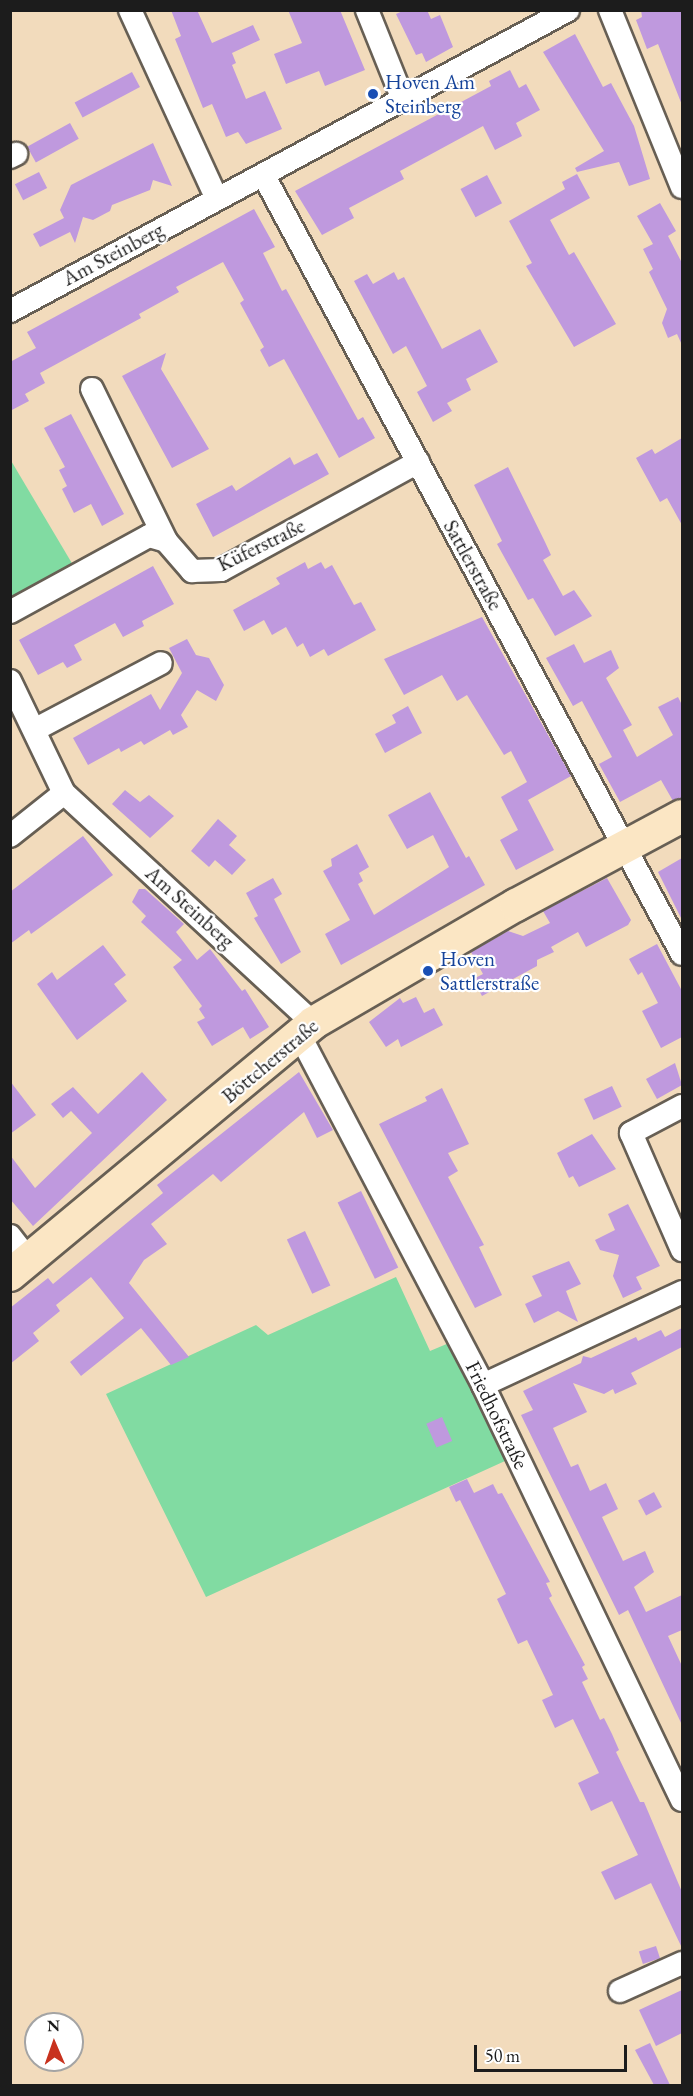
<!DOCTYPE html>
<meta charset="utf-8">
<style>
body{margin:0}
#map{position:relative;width:693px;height:2096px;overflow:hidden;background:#f2dbbc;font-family:"EB Garamond",serif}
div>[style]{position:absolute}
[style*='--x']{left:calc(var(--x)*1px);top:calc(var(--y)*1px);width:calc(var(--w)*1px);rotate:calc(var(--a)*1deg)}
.green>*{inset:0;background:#81dba2}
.building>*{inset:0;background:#bf99de;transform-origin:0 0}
.roads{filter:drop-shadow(2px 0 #675f54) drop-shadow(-2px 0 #675f54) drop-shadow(0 2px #675f54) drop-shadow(0 -2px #675f54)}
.street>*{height:22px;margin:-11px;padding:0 11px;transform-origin:11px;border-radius:11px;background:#fff}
.secondary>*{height:32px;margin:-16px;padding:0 16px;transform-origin:16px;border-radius:16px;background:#fbe6c4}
.dots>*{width:16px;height:16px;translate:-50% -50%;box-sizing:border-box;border:3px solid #fff;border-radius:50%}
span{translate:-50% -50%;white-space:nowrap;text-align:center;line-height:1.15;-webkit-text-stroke:4.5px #fff;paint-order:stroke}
.transit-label{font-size:21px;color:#164399}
.left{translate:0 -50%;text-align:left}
.street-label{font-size:21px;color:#1c1c1c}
.frame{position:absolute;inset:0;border:12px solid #1c1c1c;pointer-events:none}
.north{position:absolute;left:24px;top:2012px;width:60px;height:60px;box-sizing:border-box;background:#fff;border:2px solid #a4a4a4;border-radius:50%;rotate:358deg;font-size:16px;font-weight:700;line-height:24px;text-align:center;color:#1c1c1c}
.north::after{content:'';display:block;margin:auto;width:21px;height:27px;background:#c8321e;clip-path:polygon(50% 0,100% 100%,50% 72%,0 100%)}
.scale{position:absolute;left:474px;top:2045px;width:153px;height:27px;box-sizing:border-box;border:3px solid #1c1c1c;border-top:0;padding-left:8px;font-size:18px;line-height:21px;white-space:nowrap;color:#1c1c1c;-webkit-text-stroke:4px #fff;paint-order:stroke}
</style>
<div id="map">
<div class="green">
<i style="clip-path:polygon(10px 459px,73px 565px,11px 601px,10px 601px)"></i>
<i style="clip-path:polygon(396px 1277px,430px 1351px,449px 1343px,505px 1461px,206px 1597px,106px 1394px,256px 1325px,268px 1335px)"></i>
</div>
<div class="building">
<i style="clip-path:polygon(171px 10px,197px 10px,212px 43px,253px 25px,260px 40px,232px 53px,236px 63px,232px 65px,246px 99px,265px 91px,282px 129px,246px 144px,238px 132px,226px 137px,212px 104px,203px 108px,175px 39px,181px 36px)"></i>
<i style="clip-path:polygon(288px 10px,340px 10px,365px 70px,325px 86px,319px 71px,286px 84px,274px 54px,302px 43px)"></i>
<i style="clip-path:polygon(405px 10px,427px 10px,431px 19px,440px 15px,453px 47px,426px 62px,422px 53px,416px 55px,396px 14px)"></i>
<i style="clip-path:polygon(641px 10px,682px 10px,682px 105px,658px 44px,647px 49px,636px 20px,642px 17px)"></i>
<i style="clip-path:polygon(575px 34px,603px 87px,611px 83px,634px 126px,650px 179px,629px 186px,619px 162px,577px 172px,575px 168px,604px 151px,543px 52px)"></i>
<i style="clip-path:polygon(510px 70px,519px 88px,526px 84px,540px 110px,516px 123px,522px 136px,495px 150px,483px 126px,400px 171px,404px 179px,349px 208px,354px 218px,322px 235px,295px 191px,491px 86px,489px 81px)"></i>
<i style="left:132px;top:72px;width:17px;height:65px;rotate:62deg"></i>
<i style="left:70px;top:123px;width:18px;height:49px;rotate:61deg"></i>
<i style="clip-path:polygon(153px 143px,172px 186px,153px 180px,150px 190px,112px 205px,110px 211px,93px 220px,83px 217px,75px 243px,70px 232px,40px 247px,33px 234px,64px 218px,60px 210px,71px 185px)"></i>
<i style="left:39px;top:172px;width:18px;height:27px;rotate:63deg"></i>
<i style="clip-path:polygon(577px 174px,590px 198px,550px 220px,569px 255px,574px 252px,616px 324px,574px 347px,526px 266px,532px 263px,509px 221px,565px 189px,562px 182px)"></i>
<i style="left:487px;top:175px;width:32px;height:30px;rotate:62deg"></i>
<i style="clip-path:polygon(660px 203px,676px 231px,668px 236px,682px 263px,682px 345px,677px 334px,668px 338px,662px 323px,667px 309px,649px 272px,653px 269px,643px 249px,653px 244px,637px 216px)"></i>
<i style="clip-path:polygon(254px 209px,275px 247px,263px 253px,282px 291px,286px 289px,358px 420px,363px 417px,375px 438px,339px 458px,284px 359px,269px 367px,260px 350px,264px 347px,240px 303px,244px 300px,223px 262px,176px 287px,179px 292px,139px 314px,141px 318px,40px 373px,45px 383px,25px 394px,29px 401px,10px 411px,10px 362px,36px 348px,27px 332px)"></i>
<i style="clip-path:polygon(394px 272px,398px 280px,404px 277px,442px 349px,480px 329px,498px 362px,466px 379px,471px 390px,447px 403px,452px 411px,433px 422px,417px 392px,427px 386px,406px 346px,393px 354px,354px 281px,367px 274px,373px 284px)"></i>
<i style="clip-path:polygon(166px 353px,161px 369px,209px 449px,172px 468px,122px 376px)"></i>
<i style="clip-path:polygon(71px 414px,124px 514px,102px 526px,91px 504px,74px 513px,62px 489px,67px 486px,59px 470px,65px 467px,44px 428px)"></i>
<i style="clip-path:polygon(682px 438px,682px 525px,667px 498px,660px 502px,636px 458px,652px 449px,655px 454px)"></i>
<i style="clip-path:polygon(317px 453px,329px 474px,213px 537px,196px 504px,232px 485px,236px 491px,290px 457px,294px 465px)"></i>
<i style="clip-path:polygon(508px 467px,545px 542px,551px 555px,543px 560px,563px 596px,574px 590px,592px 616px,555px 636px,533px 598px,528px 600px,497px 544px,502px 541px,474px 485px)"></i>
<i style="clip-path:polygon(305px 562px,308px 569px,321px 562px,325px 569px,332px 565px,354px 605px,361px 602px,376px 630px,328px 656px,324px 649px,310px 657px,303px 643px,297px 647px,286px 627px,272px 635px,264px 620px,244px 631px,233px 610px,280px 584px,276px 578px)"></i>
<i style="clip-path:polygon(153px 566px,174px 604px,142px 621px,144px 626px,123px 637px,115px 623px,74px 645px,82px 660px,67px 668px,63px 662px,38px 675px,19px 640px)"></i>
<i style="clip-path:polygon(482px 617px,571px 776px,528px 800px,554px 850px,516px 870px,500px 840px,518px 830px,501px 797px,527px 782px,511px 751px,504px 755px,467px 695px,457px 701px,442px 675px,404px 695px,384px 659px)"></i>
<i style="clip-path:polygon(187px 639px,196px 655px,209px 658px,224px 685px,216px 701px,197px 690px,181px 715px,188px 727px,173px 735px,170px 730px,144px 745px,141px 741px,121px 752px,119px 748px,88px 765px,73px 738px,151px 694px,160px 710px,182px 673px,169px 648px)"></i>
<i style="clip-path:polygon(574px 644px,584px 663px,611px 650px,619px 668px,606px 678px,632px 725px,623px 730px,637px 757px,673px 735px,658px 707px,678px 697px,682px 705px,682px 798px,673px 801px,661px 780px,620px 802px,599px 764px,612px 757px,582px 701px,573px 706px,546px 658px)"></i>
<i style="clip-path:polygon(408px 706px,422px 733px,385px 753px,375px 734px,396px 723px,392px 715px)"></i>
<i style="clip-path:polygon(125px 790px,140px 802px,149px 795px,174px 816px,150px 838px,112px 804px)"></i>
<i style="clip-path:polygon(430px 792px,466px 858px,469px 856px,485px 885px,341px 965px,325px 934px,350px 920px,323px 871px,332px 866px,331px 859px,357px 844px,369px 867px,359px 873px,363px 881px,358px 884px,374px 915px,449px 867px,433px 835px,407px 849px,388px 815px)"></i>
<i style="clip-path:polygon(218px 819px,237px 836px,229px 845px,246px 860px,232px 875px,215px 860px,209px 867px,191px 851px)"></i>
<i style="clip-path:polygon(83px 836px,113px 875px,31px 934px,29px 930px,10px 944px,10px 892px)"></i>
<i style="clip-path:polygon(682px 858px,682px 920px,658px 872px)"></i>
<i style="clip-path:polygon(273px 878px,282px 894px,274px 899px,301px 952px,281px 964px,254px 918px,258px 916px,246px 893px)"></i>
<i style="clip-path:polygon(607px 878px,631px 920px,628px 925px,586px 947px,578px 932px,551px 947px,554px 952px,537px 960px,537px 966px,482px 996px,473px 979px,483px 974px,471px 952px,508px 931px,523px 936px,550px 923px,543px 911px)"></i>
<i style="clip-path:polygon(139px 889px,145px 889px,184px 924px,176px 932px,197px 960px,210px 949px,242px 991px,245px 989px,269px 1027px,250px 1039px,243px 1027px,212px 1046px,197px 1022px,205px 1018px,199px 1009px,202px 1006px,173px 967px,182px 960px,141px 922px,146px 916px,132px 902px)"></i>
<i style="clip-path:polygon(657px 944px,682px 991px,682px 1037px,661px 1048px,642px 1011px,658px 1003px,642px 972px,638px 975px,629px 959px)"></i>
<i style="clip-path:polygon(103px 945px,126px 975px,114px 984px,127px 1001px,77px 1040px,37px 984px,52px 972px,57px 980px)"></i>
<i style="clip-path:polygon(416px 997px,424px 1013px,434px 1008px,443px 1025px,401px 1047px,398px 1039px,386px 1047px,369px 1022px,400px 998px,403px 1003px)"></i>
<i style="clip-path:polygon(675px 1063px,682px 1085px,657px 1099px,646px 1079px)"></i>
<i style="clip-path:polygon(142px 1072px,167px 1100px,33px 1226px,10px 1199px,10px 1155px,35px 1188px,92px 1133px,71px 1111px,63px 1118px,51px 1104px,73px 1087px,98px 1114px)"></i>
<i style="clip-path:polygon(299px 1072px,333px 1130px,317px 1138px,304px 1112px,221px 1182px,213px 1174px,151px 1224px,167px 1244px,144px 1260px,129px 1283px,189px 1357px,171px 1365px,141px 1328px,81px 1376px,70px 1362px,124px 1318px,91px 1277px,56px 1305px,60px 1311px,33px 1333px,39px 1341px,10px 1364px,10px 1308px,48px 1278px,53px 1284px,163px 1193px,157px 1185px)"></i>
<i style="clip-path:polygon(10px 1081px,36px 1115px,10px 1134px)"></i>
<i style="left:612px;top:1086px;width:23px;height:31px;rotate:65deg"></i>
<i style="clip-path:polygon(442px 1088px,469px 1144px,448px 1153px,458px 1171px,448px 1177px,484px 1245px,479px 1247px,502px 1295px,475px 1308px,379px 1124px,427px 1101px,425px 1097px)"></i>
<i style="clip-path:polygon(592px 1134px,616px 1169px,579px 1187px,573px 1176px,569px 1178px,557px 1153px)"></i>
<i style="left:361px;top:1191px;width:85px;height:26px;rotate:64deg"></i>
<i style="clip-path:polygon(628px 1204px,660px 1266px,636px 1277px,642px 1289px,623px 1298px,613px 1276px,619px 1255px,600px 1250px,595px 1240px,615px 1230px,608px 1214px)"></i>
<i style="left:305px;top:1231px;width:60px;height:20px;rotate:65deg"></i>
<i style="clip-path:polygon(569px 1261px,581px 1284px,566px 1291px,578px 1322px,558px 1311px,534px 1323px,525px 1304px,542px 1296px,532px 1276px)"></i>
<i style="clip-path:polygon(682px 1328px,682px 1347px,631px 1373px,637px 1384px,615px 1394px,613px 1389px,604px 1394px,573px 1383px,587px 1412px,553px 1428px,571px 1467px,578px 1464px,590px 1491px,606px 1483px,618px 1509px,602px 1517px,623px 1561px,645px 1551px,654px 1572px,634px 1587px,646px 1612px,682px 1595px,682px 1630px,668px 1636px,682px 1666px,682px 1725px,628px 1610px,619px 1615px,521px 1415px,533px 1410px,523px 1391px,581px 1363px,583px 1356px,591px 1358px,636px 1337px,638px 1341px,661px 1330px,665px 1337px)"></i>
<i style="left:442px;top:1417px;width:26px;height:17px;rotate:67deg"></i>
<i style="clip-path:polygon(467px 1479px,474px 1493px,493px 1484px,498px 1494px,502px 1493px,550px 1582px,546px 1583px,552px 1596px,549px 1598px,585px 1665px,582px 1667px,588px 1679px,582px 1682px,600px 1720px,604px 1718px,612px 1734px,619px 1750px,616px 1752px,640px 1802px,644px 1802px,682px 1892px,682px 1948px,651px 1883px,615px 1900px,601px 1872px,638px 1855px,612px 1801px,591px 1811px,578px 1783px,599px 1773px,573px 1719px,555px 1728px,542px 1700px,553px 1695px,546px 1680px,527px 1640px,518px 1644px,497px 1599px,506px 1594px,460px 1500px,456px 1502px,449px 1487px)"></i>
<i style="left:654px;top:1492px;width:17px;height:18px;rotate:62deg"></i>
<i style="left:656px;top:1946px;width:13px;height:18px;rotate:72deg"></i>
<i style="clip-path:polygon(682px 1990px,682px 2033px,656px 2046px,639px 2010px)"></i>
<i style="clip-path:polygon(650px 2043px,670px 2085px,654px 2085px,635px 2050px)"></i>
</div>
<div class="roads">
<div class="street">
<i style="--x:130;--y:10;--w:206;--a:65.3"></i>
<i style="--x:367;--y:10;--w:94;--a:68.1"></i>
<i style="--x:610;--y:10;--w:191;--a:67.9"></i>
<i style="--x:10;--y:157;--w:7;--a:-27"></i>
<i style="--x:264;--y:176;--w:883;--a:61.75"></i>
<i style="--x:10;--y:311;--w:634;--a:-28.34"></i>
<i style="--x:92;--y:389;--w:169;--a:64"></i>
<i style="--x:166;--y:541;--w:40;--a:49"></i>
<i style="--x:192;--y:571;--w:29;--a:-2"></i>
<i style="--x:221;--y:570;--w:225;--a:-28.7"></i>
<i style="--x:10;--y:612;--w:158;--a:-28.7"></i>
<i style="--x:149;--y:536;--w:18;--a:16"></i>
<i style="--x:10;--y:681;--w:124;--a:64.3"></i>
<i style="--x:64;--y:793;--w:339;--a:42.7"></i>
<i style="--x:36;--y:729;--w:141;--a:-27.8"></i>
<i style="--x:10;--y:836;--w:69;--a:-38.5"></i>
<i style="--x:300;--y:1036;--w:394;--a:62.3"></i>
<i style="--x:483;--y:1385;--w:460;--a:64.4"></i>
<i style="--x:682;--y:1106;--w:58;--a:152.1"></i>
<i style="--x:631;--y:1133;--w:128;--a:66.4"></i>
<i style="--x:10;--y:1236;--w:31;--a:52"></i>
<i style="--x:483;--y:1385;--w:220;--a:-25"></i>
<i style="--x:620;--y:1991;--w:68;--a:-24.3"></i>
</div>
<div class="secondary">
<i style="--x:10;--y:1275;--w:394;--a:-39.7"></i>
<i style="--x:313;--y:1023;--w:235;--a:-30.2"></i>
<i style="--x:516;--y:905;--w:188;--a:-28.2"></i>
</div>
</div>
<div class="dots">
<i style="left:373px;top:94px;background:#1a4fb4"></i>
<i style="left:428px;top:971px;background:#1a4fb4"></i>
</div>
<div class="transit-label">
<span class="left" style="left:385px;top:94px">Hoven Am<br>Steinberg</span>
<span class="left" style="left:440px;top:971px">Hoven<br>Sattlerstraße</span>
</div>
<div class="street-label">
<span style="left:113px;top:254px;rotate:-28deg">Am Steinberg</span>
<span style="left:261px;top:545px;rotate:-26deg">Küferstraße</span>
<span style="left:473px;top:565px;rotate:61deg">Sattlerstraße</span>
<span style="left:190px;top:907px;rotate:42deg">Am Steinberg</span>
<span style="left:270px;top:1061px;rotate:-40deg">Böttcherstraße</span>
<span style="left:497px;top:1415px;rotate:64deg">Friedhofstraße</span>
</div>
<div class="frame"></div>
<div class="north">N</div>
<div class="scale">50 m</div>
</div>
